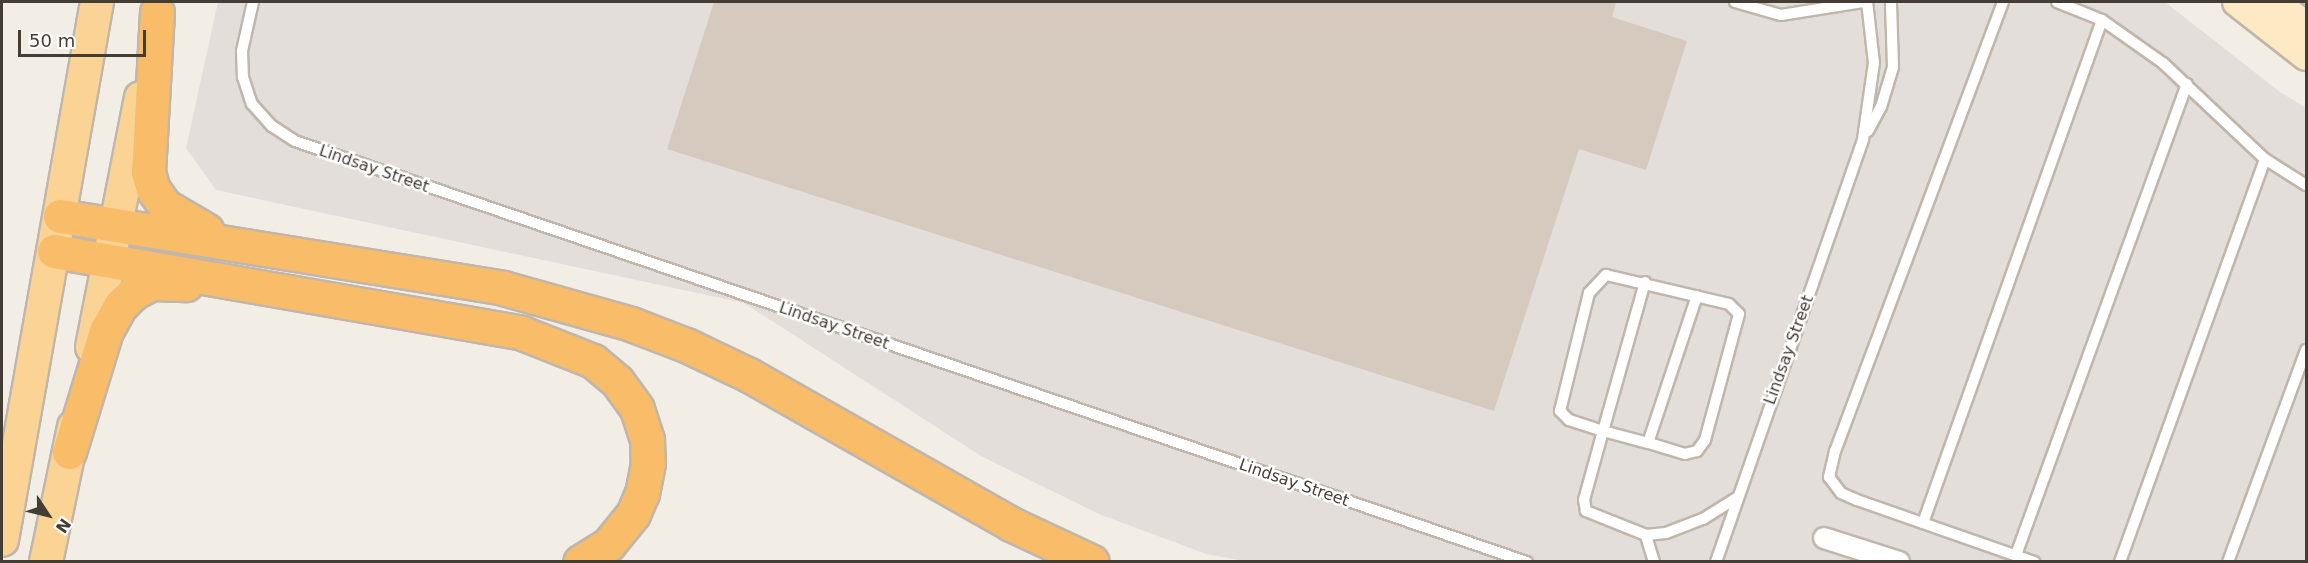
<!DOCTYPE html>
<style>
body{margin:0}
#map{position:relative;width:2308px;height:563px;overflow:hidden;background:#f2ede5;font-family:"DejaVu Sans",sans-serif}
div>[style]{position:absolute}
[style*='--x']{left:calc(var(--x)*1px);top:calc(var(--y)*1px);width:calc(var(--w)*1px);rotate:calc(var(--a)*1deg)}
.industrial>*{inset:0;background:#e4deda}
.building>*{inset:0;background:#d6cabe}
.roads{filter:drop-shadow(2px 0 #c0b6ab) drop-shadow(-2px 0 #c0b6ab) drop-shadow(0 2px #c0b6ab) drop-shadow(0 -2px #c0b6ab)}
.service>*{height:10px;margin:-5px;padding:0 5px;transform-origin:5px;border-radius:5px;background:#fff}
.minor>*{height:20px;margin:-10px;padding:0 10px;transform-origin:10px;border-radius:10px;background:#fff}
.secondary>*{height:28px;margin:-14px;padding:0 14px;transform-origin:14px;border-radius:14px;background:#fdeac4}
.primary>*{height:32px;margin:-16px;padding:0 16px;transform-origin:16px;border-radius:16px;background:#fbd495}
.motorway>*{height:33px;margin:-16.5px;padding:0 16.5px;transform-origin:16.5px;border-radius:16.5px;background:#f9bc68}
span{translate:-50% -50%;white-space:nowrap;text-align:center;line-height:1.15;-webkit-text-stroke:5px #fff;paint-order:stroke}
.street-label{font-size:16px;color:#443d35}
.frame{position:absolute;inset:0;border:3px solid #443d35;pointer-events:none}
.north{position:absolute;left:18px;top:485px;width:60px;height:60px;-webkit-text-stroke:4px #fff;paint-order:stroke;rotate:125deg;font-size:16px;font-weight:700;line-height:24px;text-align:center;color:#443d35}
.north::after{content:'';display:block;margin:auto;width:21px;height:27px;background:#443d35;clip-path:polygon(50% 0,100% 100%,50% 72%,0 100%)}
.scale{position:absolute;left:18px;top:30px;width:128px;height:27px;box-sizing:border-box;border:3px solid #443d35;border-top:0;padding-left:8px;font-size:18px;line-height:21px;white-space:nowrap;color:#443d35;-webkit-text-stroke:4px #fff;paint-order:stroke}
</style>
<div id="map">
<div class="industrial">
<i style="clip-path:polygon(218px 2px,2165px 2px,2280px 92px,2306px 108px,2306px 561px,1244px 561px,1206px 554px,1099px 514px,981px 456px,744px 303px,216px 190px,186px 148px)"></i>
</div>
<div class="building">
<i style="clip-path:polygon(714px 2px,1616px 2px,1612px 17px,1687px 41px,1646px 170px,1579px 149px,1494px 411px,667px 149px)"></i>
</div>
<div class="roads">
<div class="service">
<i style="--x:253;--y:2;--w:50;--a:102.7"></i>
<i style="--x:242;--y:51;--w:26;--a:88"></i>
<i style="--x:243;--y:77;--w:28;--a:72"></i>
<i style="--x:252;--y:104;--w:30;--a:48"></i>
<i style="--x:272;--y:126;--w:27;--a:33"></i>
<i style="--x:295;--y:141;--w:1302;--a:18.87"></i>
<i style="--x:1735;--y:2;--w:48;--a:15.8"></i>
<i style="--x:1781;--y:15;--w:83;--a:-9"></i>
<i style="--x:2003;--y:2;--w:479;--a:110.5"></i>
<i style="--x:1835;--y:451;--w:27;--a:103"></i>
<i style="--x:1829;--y:477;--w:20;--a:53"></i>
<i style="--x:1841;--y:493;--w:17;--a:24"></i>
<i style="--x:1857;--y:500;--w:188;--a:19.3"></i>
<i style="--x:2057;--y:2;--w:48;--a:21.8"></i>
<i style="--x:2102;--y:20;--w:75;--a:35.2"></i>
<i style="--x:2163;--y:63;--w:140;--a:43.3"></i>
<i style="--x:2265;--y:159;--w:49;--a:32.4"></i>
<i style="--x:1868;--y:131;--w:27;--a:-62"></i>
<i style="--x:1881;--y:107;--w:42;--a:-73.3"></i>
<i style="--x:1893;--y:67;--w:65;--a:-91.8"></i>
<i style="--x:1645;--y:282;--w:155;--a:105.7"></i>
<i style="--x:1603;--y:431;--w:47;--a:14.9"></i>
<i style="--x:1648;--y:443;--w:155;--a:-71.6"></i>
<i style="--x:1923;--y:523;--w:534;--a:-70.41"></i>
<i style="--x:1646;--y:535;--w:65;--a:-158.2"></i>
<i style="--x:1586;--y:511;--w:11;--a:-100"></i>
<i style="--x:1584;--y:500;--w:72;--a:-74.6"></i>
<i style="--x:1603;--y:431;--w:36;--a:-162"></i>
<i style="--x:1569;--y:420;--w:13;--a:-135"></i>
<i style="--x:1560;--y:411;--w:122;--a:-76.2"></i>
<i style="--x:1589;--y:293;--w:25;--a:-47"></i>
<i style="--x:1606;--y:275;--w:126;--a:13.3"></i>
<i style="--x:1729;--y:304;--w:14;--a:45"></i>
<i style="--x:1739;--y:314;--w:131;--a:105.1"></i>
<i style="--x:1705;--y:440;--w:14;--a:126"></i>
<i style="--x:1697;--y:451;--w:12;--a:166"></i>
<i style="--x:1685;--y:454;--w:39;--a:-163"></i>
<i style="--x:2016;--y:555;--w:501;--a:-70.05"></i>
<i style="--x:1654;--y:562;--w:28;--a:-107"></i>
<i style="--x:1646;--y:535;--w:20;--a:-6"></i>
<i style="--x:1666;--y:533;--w:40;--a:-21"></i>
<i style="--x:1703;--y:519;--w:39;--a:-32"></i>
<i style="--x:1716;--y:562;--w:448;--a:-70.8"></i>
<i style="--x:1863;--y:139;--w:77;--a:-81.8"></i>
<i style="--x:1874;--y:63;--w:61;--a:-96.5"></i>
<i style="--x:2120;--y:562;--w:428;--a:-70.2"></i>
<i style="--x:2228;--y:562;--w:226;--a:-69.8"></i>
</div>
<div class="minor">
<i style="--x:1824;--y:538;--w:79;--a:17.7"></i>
</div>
<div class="secondary">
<i style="--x:2237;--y:2;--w:88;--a:38"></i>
<i style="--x:2275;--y:2;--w:39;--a:38"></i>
</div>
<div class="primary">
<i style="--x:92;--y:347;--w:254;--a:-78.9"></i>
<i style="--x:2;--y:540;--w:546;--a:-79.99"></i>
<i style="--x:46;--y:562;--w:138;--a:-78.3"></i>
</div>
<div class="motorway">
<i style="--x:157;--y:12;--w:160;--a:93.2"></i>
<i style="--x:148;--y:172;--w:18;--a:74"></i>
<i style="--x:153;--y:189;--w:21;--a:55"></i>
<i style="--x:165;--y:206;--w:48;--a:30.3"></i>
<i style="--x:60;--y:216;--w:449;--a:9.2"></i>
<i style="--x:503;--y:288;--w:133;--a:15.7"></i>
<i style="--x:631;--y:324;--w:59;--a:20.9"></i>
<i style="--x:686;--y:345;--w:70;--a:25.5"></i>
<i style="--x:749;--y:375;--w:301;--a:29.6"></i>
<i style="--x:1011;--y:524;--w:89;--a:25.1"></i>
<i style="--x:54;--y:251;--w:475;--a:9.9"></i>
<i style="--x:522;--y:333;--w:76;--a:21.5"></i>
<i style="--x:593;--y:361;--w:31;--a:40"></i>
<i style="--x:617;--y:381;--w:34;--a:54"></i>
<i style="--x:637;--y:409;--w:33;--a:72"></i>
<i style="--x:647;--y:440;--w:23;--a:88"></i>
<i style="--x:648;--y:463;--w:31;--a:101"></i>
<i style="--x:642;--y:493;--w:23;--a:113"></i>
<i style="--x:633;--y:514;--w:38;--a:129"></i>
<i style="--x:609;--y:544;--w:34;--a:148"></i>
<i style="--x:69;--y:452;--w:127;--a:-73"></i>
<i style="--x:106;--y:331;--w:29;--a:-61"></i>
<i style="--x:120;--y:306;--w:18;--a:-45"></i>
<i style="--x:133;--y:293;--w:21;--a:-28"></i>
<i style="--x:152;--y:283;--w:34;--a:2"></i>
</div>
</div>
<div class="street-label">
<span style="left:374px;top:169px;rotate:19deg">Lindsay Street</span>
<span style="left:834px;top:326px;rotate:19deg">Lindsay Street</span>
<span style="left:1789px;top:350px;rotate:-70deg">Lindsay Street</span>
<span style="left:1294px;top:483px;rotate:19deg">Lindsay Street</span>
</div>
<div class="frame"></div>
<div class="north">N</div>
<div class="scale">50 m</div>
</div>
